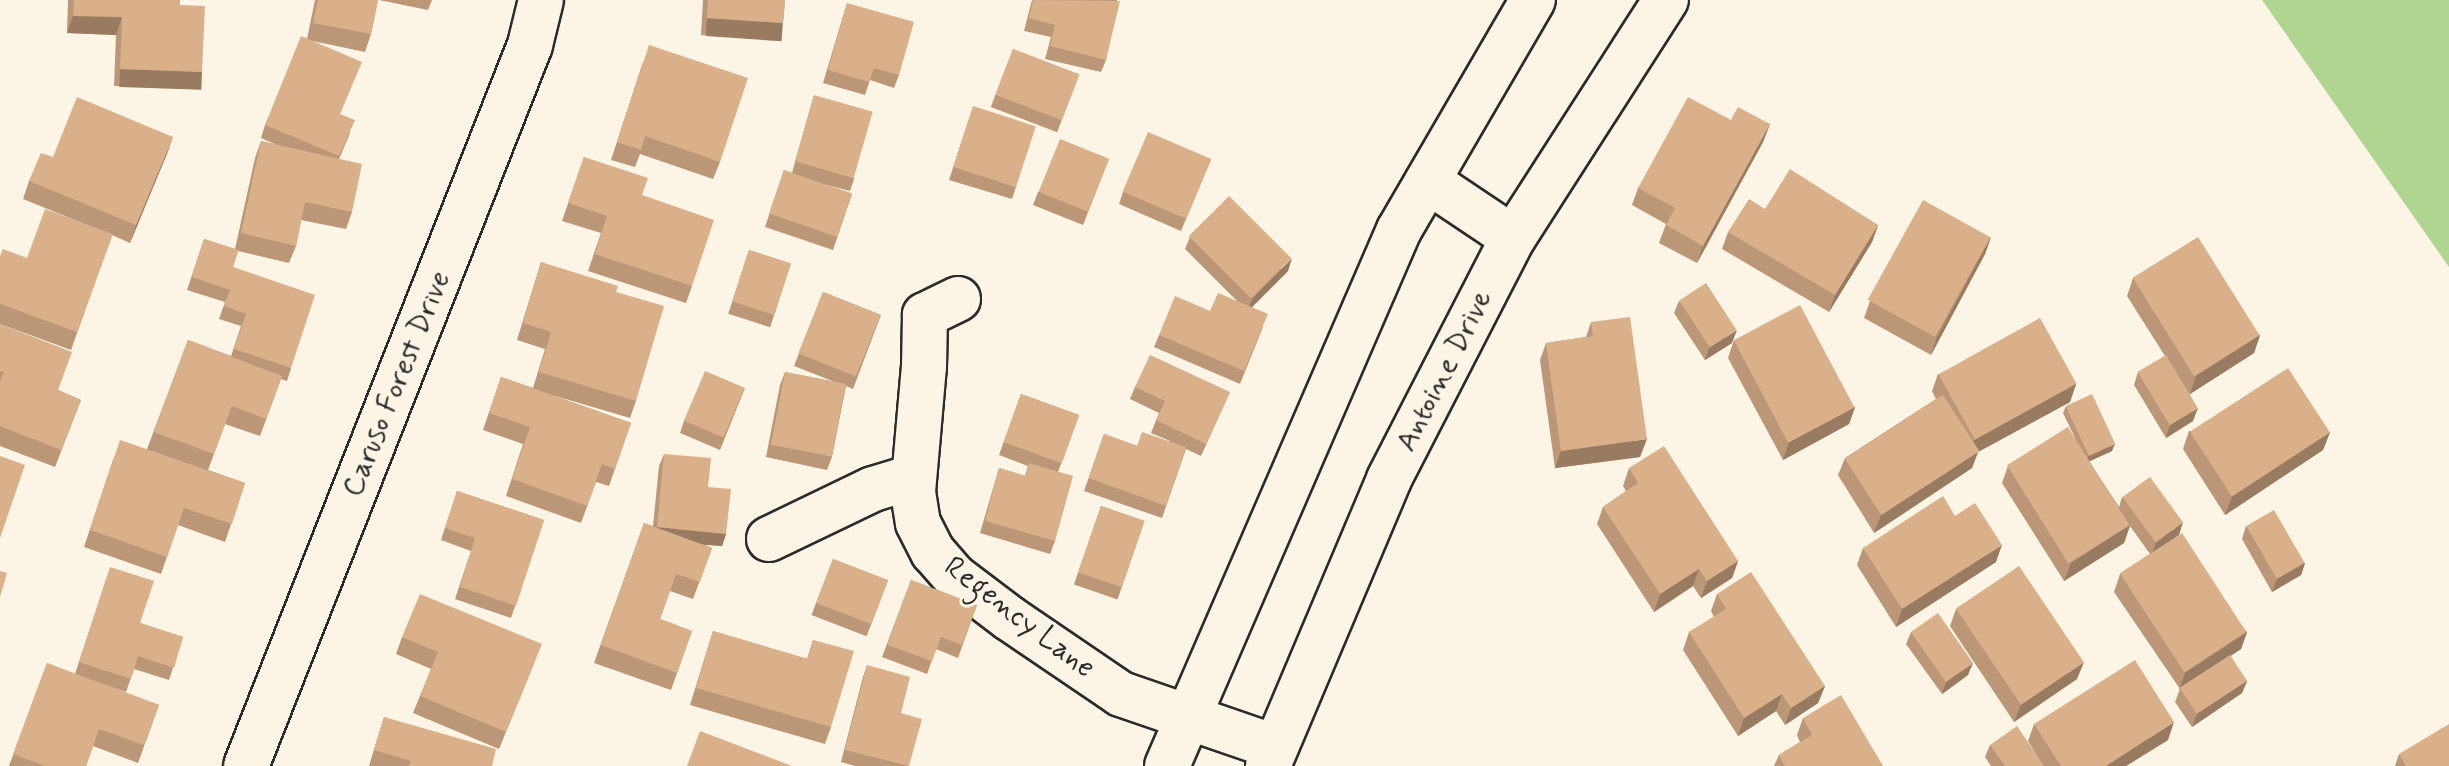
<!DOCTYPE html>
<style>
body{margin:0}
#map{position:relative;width:2449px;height:766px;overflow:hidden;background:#fcf5e5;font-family:Mynerve,sans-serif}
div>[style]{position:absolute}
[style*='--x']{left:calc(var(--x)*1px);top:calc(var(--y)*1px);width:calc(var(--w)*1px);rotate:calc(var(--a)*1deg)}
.green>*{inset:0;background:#afd591}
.roads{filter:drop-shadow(2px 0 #2b2b2b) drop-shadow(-2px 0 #2b2b2b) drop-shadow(0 2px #2b2b2b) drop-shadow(0 -2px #2b2b2b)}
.minor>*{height:44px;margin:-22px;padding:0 22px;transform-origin:22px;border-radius:22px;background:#fcf5e5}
.major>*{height:44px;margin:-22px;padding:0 22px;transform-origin:22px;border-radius:22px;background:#fcf5e5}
.wall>*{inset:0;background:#bb9777;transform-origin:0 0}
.shaded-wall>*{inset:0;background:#987b61;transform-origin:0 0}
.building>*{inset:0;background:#d9b08a;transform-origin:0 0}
span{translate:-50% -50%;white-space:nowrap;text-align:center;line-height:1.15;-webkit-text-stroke:6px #fcf5e5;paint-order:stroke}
.street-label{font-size:30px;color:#2b2b2b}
</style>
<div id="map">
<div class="green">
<i style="clip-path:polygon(2262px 0,2449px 0,2449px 267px)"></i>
</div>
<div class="roads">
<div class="minor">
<i style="--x:958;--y:299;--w:37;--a:154"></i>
<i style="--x:925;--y:315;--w:51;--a:91.1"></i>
<i style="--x:924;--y:366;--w:126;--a:95"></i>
<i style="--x:913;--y:492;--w:31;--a:81"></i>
<i style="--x:918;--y:523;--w:33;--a:63"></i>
<i style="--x:933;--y:552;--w:33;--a:49"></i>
<i style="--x:955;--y:577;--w:68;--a:37.2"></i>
<i style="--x:1009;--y:618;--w:135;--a:34.2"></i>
<i style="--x:1121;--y:694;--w:163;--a:19"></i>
<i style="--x:769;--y:539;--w:115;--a:-25.7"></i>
<i style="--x:873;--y:489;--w:42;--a:-16.7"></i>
<i style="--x:246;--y:766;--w:775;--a:-68.5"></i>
<i style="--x:530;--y:45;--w:46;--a:-76.3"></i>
</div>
<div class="major">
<i style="--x:1428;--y:181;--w:102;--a:33.8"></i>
<i style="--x:1167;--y:766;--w:584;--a:-66.6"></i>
<i style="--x:1399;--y:230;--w:266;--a:-59.8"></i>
<i style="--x:1268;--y:766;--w:311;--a:-67.1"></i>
<i style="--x:1389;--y:479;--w:271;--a:-62.8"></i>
<i style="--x:1513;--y:238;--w:283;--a:-57.3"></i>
</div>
</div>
<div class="wall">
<i style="clip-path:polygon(68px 0,180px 0,180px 5px,202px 72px,196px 89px,114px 86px,116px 35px,67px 33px)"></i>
<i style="clip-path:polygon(315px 0,378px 0,371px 34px,365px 52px,312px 41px,340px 114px,350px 133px,339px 159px,352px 212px,346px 229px,301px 220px,296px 246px,289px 263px,238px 251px,233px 267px,291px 368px,287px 381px,281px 379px,260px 436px,225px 424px,208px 470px,245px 483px,225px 542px,178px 525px,161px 574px,84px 547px,114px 457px,147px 449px,188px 340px,231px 356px,241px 326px,219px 319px,225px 302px,187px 290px,204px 239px,235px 249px,255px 158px,261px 141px,277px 145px,261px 138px,265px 125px,307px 39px)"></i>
<i style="clip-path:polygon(379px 0,432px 0,428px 10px)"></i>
<i style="clip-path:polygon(703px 0,785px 0,783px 23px,777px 40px,701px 35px)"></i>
<i style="clip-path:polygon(1032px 0,1117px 0,1106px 60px,1101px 72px,1045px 59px,1051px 37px,1024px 31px)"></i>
<i style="clip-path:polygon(847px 3px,899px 75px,894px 88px,870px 80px,865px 95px,823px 83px)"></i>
<i style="left:1013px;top:49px;width:71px;height:62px;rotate:21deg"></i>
<i style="clip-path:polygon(643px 62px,720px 162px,713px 179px,640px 154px,635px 167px,611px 160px)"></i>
<i style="clip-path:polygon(814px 95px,854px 179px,850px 191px,823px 184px,852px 194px,833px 250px,765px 227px,784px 170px,792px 173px)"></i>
<i style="clip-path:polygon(969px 119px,1016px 187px,1012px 199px,949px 180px)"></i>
<i style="clip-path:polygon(1731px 120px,1770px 124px,1763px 142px,1697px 263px,1659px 243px,1666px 224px,1632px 205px,1638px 188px)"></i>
<i style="clip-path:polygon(173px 137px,130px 243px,112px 235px,71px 350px,0 324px,0 256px,27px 258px,82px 223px,23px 199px,29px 181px,53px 157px)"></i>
<i style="clip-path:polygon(584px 157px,642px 195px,692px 286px,686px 303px,588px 271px,601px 233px,562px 221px)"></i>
<i style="clip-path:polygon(1109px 159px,1083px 225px,1033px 205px,1038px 192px)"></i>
<i style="clip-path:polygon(1211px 159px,1181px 231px,1119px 204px,1123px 192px)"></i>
<i style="clip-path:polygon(1765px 209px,1878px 225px,1872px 242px,1829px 312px,1722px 249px,1728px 232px)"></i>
<i style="clip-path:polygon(1190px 237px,1288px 271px,1252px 307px,1263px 327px,1240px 384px,1154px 347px,1159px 335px,1210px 311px,1237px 301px,1185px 249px)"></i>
<i style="clip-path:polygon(1991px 237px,1985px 254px,1931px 355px,1864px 318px,1870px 301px)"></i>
<i style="left:749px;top:250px;width:44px;height:67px;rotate:18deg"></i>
<i style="clip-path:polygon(541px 262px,616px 292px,636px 401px,630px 418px,552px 395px,631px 423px,609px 486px,596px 482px,581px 523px,506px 496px,523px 444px,483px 430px,501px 377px,533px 388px,545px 349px,517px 340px)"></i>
<i style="clip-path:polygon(2133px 278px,2260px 335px,2254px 353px,2190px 394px,2193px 421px,2166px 438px,2134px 385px,2138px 372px,2165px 356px,2127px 296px)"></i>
<i style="clip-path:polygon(823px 292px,881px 315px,853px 389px,846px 386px,832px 457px,827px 470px,766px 457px,780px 385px,785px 372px,835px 382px,794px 366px)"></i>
<i style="clip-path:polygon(1679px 301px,1732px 343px,1705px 360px,1674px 313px)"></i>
<i style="clip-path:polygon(1591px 322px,1640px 457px,1555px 468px,1540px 360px,1546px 343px,1586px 337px)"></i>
<i style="clip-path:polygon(0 324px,58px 390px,81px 400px,55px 467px,0 446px)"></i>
<i style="clip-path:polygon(1734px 340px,1855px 407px,1849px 424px,1783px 460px,1728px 358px)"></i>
<i style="clip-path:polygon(1938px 374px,2076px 384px,2070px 402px,1978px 452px,1972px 468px,1874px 533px,1838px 475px,1845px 458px,1936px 399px,1932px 391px)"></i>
<i style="clip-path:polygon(1135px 387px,1230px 392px,1201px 456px,1186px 449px,1162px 518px,1084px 491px,1104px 434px,1137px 446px,1170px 441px,1151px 433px,1159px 413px,1130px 399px)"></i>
<i style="clip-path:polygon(745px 388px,720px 450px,680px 433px,684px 421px)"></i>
<i style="clip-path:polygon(1021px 394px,1079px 415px,1058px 472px,1055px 541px,1050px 554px,980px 533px,999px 468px,1025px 476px,1028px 466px,999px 455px)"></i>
<i style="clip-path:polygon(2066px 406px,2112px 451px,2089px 461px,2119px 507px,2122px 497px,2179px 535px,2169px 542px,2247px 632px,2241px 649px,2230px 656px,2247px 681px,2242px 693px,2192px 727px,2175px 702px,2180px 689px,2114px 592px,2120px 574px,2150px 554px,2130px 526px,2124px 543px,2064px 581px,2002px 483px,2008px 466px,2075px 438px,2063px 413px)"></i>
<i style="clip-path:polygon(2189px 431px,2330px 432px,2323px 450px,2225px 515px,2183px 449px)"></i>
<i style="clip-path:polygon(664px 454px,708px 487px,726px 534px,722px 546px,705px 545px,712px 548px,693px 599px,670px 591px,660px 619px,692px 631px,671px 690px,594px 663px,644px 523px,653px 526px,659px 466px)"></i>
<i style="clip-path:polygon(1629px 468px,1738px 561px,1732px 578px,1701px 598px,1693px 586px,1654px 612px,1597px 524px,1603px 507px,1626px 491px,1623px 486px)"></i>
<i style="clip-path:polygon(457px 491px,544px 520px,511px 618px,455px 599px,471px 551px,441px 540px)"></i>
<i style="left:1101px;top:506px;width:46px;height:83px;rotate:19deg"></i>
<i style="clip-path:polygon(1955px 516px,1996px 562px,1896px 627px,1857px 565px,1863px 548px)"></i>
<i style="clip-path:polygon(2246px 526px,2305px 563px,2301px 575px,2272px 592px,2242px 539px)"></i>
<i style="left:833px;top:559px;width:59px;height:60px;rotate:21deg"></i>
<i style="clip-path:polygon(106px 580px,140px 623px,183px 637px,169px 680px,134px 669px,126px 692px,105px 685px,159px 705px,138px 763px,93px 746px,86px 766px,9px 766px,47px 663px,75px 674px)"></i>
<i style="clip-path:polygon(911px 580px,977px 605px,958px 658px,936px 649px,927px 674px,882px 657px)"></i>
<i style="clip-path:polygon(1717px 594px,1825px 686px,1818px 703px,1785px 725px,1776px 711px,1738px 736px,1683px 650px,1689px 632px,1714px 617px,1711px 611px)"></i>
<i style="clip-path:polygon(1956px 609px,2077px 679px,2014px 722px,1950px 626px)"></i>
<i style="clip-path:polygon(713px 631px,807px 659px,813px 640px,831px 727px,825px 744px,690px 705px)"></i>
<i style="clip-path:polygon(1911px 632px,1968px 675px,1942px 694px,1906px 644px)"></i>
<i style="clip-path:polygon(402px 637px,535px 661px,499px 749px,413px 713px,431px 669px,396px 654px)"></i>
<i style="clip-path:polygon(867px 665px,901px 713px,909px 766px,855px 766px,841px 762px,863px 677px)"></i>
<i style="clip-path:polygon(384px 717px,492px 766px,369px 766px)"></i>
<i style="clip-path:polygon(1803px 718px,1883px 766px,1774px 766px,1779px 755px,1800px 742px,1797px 735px)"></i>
<i style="clip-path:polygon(2034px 724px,2168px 740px,2126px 766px,1991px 766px,1985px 757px,1990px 745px,2037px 756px,2028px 741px)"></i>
<i style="clip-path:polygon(2399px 754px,2449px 766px,2395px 766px)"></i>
</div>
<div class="shaded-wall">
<i style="clip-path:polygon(73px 16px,122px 17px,116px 35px,67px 33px)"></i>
<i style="left:707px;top:18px;width:76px;height:18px;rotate:4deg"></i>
<i style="left:120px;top:69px;width:82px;height:18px;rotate:2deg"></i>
<i style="clip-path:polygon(1770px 124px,1763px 142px,1697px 263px,1703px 246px)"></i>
<i style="clip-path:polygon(173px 137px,167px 154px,130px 243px,136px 225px)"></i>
<i style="clip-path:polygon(1878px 225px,1872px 242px,1829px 312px,1835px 295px)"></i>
<i style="clip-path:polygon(1991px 237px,1985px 254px,1931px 355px,1937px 337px)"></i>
<i style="clip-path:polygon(1292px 258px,1288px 271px,1248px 311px,1252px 299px)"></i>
<i style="clip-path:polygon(1737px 330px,1732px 343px,1705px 360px,1709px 348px)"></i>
<i style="clip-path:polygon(2260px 335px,2254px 353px,2190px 394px,2196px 376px)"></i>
<i style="clip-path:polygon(2076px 384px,2070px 402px,1978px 452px,1972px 468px,1874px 533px,1881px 515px,1968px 457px,1974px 440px)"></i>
<i style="clip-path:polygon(1855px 407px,1849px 424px,1783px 460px,1789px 442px)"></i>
<i style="clip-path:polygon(2198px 408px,2193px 421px,2166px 438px,2170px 425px)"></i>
<i style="clip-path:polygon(2330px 432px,2323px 450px,2225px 515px,2232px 497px)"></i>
<i style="clip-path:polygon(1647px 439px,1640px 457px,1555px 468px,1561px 451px)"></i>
<i style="clip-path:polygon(2115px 444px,2112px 451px,2086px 463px,2088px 456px)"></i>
<i style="clip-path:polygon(2183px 522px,2179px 535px,2151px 556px,2156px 543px)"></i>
<i style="clip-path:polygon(2130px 525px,2124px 543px,2064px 581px,2071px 563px)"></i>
<i style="clip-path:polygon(657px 527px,726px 534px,722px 546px,652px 540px)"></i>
<i style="clip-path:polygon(2002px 545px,1996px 562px,1896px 627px,1902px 609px)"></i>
<i style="clip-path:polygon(1738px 561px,1732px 578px,1701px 598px,1707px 581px)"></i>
<i style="clip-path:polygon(2305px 563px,2301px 575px,2272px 592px,2277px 579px)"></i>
<i style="clip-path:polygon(1699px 569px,1693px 586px,1654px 612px,1660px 594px)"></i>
<i style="clip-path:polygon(2247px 632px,2241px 649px,2179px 690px,2185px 673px)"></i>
<i style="clip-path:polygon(2084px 662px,2077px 679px,2014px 722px,2021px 705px)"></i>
<i style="clip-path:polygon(1973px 663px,1968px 675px,1942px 694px,1946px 682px)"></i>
<i style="clip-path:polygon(2247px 681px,2242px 693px,2192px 727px,2197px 714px)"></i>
<i style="clip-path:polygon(1825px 686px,1818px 703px,1785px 725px,1791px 708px)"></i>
<i style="clip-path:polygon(1782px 694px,1776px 711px,1738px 736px,1744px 718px)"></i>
<i style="clip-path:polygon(2174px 722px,2168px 740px,2126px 766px,2106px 766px)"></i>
</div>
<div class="building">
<i style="clip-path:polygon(74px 0,180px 0,180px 5px,205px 6px,202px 72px,120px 69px,122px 17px,73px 16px)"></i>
<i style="clip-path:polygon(318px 0,378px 0,371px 34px,313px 23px)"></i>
<i style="clip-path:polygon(708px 0,785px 0,783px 23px,707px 18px)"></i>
<i style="clip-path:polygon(1033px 0,1120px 1px,1106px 60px,1050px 46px,1055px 25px,1029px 18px)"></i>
<i style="clip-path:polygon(847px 3px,914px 22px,899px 75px,874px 68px,869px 82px,828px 70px)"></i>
<i style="clip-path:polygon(301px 36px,362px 62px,340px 114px,355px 120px,339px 156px,265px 125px)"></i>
<i style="clip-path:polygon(649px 45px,748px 78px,720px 162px,645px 136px,641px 150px,617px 142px)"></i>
<i style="left:1013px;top:49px;width:71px;height:49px;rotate:21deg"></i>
<i style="left:814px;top:95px;width:61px;height:69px;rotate:16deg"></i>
<i style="clip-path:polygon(77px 97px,173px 137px,136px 225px,29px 181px,41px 153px,53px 157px)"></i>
<i style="clip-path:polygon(1688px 97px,1731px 120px,1738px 107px,1770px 124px,1703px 246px,1666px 225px,1675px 208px,1638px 188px)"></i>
<i style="left:973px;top:106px;width:66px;height:64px;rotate:18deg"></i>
<i style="left:1148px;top:132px;width:69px;height:65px;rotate:23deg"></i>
<i style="left:1060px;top:139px;width:53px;height:57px;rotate:22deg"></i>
<i style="clip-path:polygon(261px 141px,362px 164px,352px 212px,305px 202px,296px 246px,241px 233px)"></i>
<i style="clip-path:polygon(584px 157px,648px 178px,642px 195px,714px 220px,692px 286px,595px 254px,607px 216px,568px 203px)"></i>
<i style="clip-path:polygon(1790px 169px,1878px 225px,1835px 295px,1728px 232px,1749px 199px,1765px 209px)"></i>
<i style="left:784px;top:170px;width:72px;height:46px;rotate:19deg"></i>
<i style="left:1229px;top:196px;width:88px;height:57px;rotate:45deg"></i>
<i style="left:1923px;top:200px;width:77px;height:114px;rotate:29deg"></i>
<i style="clip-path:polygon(45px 209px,113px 234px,77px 332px,0 304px,0 256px,3px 249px,27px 258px)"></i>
<i style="left:2198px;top:237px;width:116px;height:77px;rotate:58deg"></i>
<i style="clip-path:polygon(204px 239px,238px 250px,233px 267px,315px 295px,291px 368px,234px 349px,246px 314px,224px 306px,230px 290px,192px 277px)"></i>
<i style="left:749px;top:250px;width:44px;height:54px;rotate:18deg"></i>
<i style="clip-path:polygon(541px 262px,618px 286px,616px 292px,664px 306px,636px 401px,539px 372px,551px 332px,523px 323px)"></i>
<i style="left:1706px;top:283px;width:56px;height:32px;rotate:57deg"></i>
<i style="left:823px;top:292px;width:62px;height:66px;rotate:22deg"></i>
<i style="clip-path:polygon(1218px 293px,1268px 314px,1244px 371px,1159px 335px,1175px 296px,1210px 311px)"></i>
<i style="left:1800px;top:305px;width:116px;height:75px;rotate:62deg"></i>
<i style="clip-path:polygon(1630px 317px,1647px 439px,1561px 451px,1546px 343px,1593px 336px,1591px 322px)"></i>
<i style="left:2040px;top:318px;width:75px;height:116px;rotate:61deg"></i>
<i style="clip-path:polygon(0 324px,72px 352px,58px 390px,81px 400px,61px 450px,0 426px,0 382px,4px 372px,0 371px)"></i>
<i style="clip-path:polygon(188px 340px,282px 376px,266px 419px,232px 406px,214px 454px,154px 432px)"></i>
<i style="clip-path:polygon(1150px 355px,1230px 392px,1206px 444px,1156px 420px,1165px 401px,1135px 387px)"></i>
<i style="left:2166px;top:355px;width:62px;height:33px;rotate:59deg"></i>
<i style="left:2288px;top:368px;width:77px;height:117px;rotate:57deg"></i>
<i style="left:705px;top:371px;width:43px;height:54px;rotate:23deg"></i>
<i style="left:785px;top:372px;width:62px;height:74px;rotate:11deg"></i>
<i style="clip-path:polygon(501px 377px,631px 423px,615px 469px,602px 464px,587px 506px,512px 479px,530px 427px,489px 413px)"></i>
<i style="left:1021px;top:394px;width:62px;height:51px;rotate:20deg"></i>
<i style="left:2092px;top:394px;width:55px;height:29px;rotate:65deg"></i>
<i style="left:1943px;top:395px;width:67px;height:117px;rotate:57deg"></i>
<i style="left:2068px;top:427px;width:116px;height:72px;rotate:58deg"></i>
<i style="clip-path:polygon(1142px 432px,1186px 447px,1166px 506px,1089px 478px,1104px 434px,1137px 446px)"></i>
<i style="clip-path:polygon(120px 440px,245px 483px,232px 524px,184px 508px,167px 557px,90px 530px)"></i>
<i style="clip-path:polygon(1664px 446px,1738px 561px,1707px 581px,1699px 569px,1660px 594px,1603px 507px,1638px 483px,1629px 468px)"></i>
<i style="clip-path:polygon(664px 454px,711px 458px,708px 487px,731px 489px,726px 534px,657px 527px)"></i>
<i style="clip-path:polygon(0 456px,25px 465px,0 538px)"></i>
<i style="clip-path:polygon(1029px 463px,1073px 476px,1055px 541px,985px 521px,999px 468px,1026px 476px)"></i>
<i style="left:2150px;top:477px;width:56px;height:34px;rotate:54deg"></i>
<i style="clip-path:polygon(457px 491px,544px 520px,516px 606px,460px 587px,475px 538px,445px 528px)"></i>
<i style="clip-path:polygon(1943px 496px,1955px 516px,1975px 503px,2002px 545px,1902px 609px,1863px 548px)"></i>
<i style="left:1101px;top:506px;width:46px;height:70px;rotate:19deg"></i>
<i style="left:2274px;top:510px;width:61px;height:32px;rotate:60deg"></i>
<i style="clip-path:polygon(644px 523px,712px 548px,700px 582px,676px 574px,660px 619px,692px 631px,677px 673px,601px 645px)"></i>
<i style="left:2182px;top:533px;width:118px;height:74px;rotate:57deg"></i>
<i style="left:833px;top:559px;width:59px;height:47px;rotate:21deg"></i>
<i style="left:2019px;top:566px;width:116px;height:76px;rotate:56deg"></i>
<i style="clip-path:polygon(110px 567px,154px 581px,140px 623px,183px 637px,174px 668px,138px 656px,131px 679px,79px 662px)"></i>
<i style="clip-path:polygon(0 571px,7px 573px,0 597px)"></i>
<i style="clip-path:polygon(1751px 572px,1825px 686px,1791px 708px,1782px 694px,1744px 718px,1689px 632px,1726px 609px,1717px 594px)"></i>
<i style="clip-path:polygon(911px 580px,977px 605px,962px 645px,941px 637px,932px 661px,887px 645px)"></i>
<i style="clip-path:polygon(420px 594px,542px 644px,506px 732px,420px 696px,438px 652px,402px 637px)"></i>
<i style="left:1938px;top:613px;width:61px;height:33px;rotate:55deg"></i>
<i style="clip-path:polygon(713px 631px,808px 659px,813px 640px,854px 651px,831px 727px,696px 688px)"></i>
<i style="left:2230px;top:655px;width:31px;height:60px;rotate:57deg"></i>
<i style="clip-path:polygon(2135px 660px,2174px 722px,2106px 766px,2061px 766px,2034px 724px)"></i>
<i style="clip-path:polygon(47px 663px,159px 705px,144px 745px,99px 729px,86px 766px,45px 766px,13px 754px)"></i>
<i style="clip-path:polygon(867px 665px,910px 677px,901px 713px,922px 719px,909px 766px,845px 750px)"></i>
<i style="clip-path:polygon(1841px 695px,1883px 766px,1785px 766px,1779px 755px,1812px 735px,1803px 718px)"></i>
<i style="clip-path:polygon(384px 717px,496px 749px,492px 766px,409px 766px,411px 761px,374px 750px)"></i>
<i style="clip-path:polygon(2449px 724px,2449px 766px,2406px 766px,2399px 754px)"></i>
<i style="clip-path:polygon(2017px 726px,2044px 766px,2005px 766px,1990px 745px)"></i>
<i style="clip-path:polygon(700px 731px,792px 766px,687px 766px)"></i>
</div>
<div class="street-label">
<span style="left:1445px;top:371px;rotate:-63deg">Antoine Drive</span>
<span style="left:397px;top:384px;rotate:-68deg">Caruso Forest Drive</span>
<span style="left:1019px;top:618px;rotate:37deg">Regency Lane</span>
</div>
</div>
